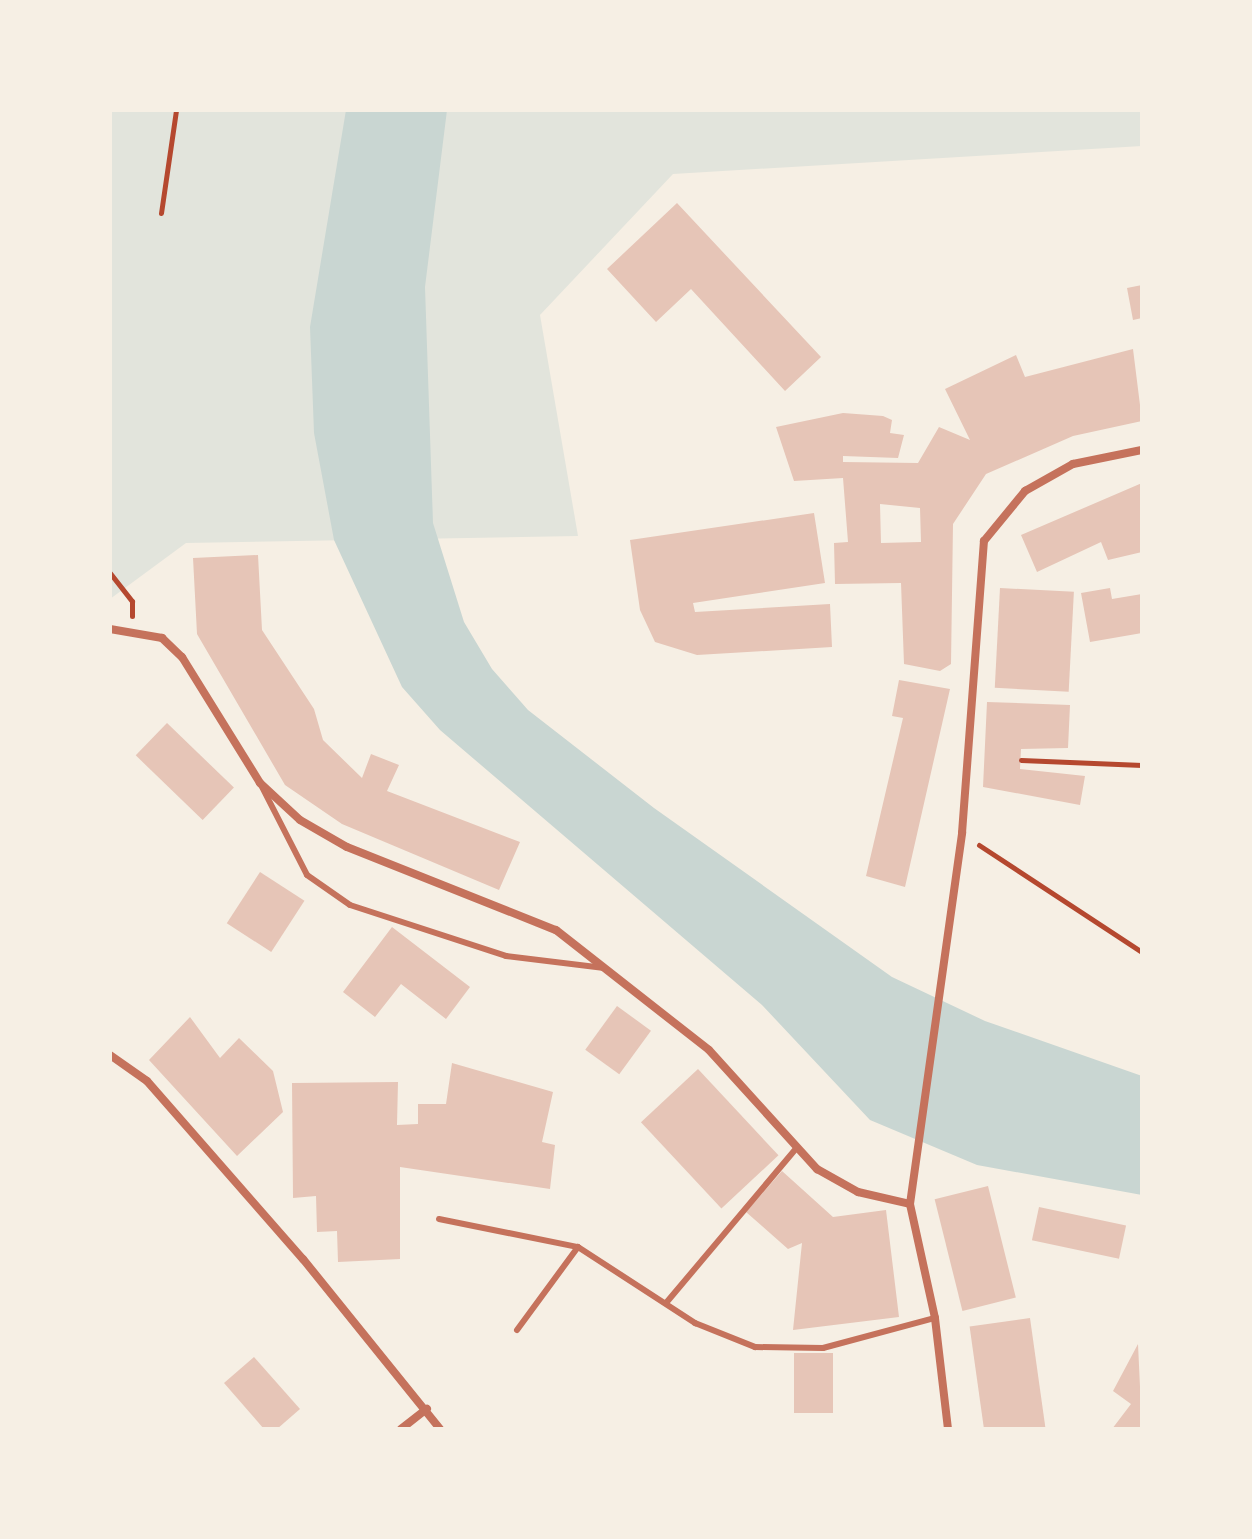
<!DOCTYPE html>
<style>
body{margin:0}
#map{position:relative;width:1252px;height:1539px;overflow:hidden;background:#f6efe4;font-family:Inter,sans-serif}
div>[style]{position:absolute}
[style*='--x']{left:calc(var(--x)*1px);top:calc(var(--y)*1px);width:calc(var(--w)*1px);rotate:calc(var(--a)*1deg)}
.green>*{inset:0;background:#e2e4dc}
.water>*{inset:0;background:#c9d6d2}
.building>*{inset:0;background:#e6c5b7;transform-origin:0 0}
.path>*{height:5px;margin:-2.5px;padding:0 2.5px;transform-origin:2.5px;border-radius:2.5px;background:#b5482f}
.service>*{height:6px;margin:-3px;padding:0 3px;transform-origin:3px;border-radius:3px;background:#c5725c}
.minor>*{height:8px;margin:-4px;padding:0 4px;transform-origin:4px;border-radius:4px;background:#c5725c}
span{translate:-50% -50%;white-space:nowrap;text-align:center;line-height:1.15;-webkit-text-stroke:6px #f6efe4;paint-order:stroke}
.frame{position:absolute;inset:0;border:112px solid #f6efe4;pointer-events:none}
</style>
<div id="map">
<div class="green">
<i style="clip-path:polygon(110px 110px,1142px 110px,1142px 146px,673px 174px,540px 315px,578px 536px,186px 543px,110px 599px)"></i>
</div>
<div class="water">
<i style="clip-path:polygon(346px 110px,447px 110px,425px 287px,433px 523px,464px 622px,492px 669px,528px 710px,654px 808px,892px 977px,985px 1021px,1142px 1076px,1142px 1195px,977px 1165px,870px 1120px,762px 1005px,440px 730px,402px 687px,334px 540px,314px 433px,310px 327px)"></i>
</div>
<div class="building">
<i style="clip-path:polygon(677px 203px,821px 357px,785px 391px,691px 289px,656px 322px,607px 269px)"></i>
<i style="clip-path:polygon(1142px 285px,1142px 318px,1133px 320px,1127px 288px)"></i>
<i style="clip-path:polygon(evenodd,1133px 349px,1142px 421px,1073px 436px,986px 474px,953px 524px,951px 664px,940px 671px,904px 664px,901px 583px,835px 584px,834px 543px,848px 542px,843px 478px,794px 481px,776px 427px,843px 413px,883px 416px,892px 420px,890px 433px,904px 435px,898px 458px,843px 456px,843px 462px,918px 463px,939px 427px,970px 440px,945px 389px,1016px 355px,1025px 377px,1133px 349px,880px 504px,920px 508px,921px 542px,881px 543px,880px 504px)"></i>
<i style="clip-path:polygon(1142px 483px,1142px 552px,1108px 560px,1101px 542px,1037px 572px,1021px 535px)"></i>
<i style="clip-path:polygon(814px 513px,825px 583px,693px 603px,695px 612px,830px 604px,832px 647px,697px 655px,655px 642px,640px 610px,630px 540px)"></i>
<i style="clip-path:polygon(258px 555px,262px 630px,314px 709px,323px 740px,362px 778px,371px 754px,399px 765px,387px 791px,520px 842px,499px 890px,342px 824px,285px 785px,197px 634px,193px 558px)"></i>
<i style="left:1000px;top:588px;width:74px;height:100px;rotate:3deg"></i>
<i style="clip-path:polygon(1110px 588px,1112px 599px,1142px 594px,1142px 633px,1090px 642px,1081px 593px)"></i>
<i style="clip-path:polygon(899px 680px,950px 689px,905px 887px,866px 876px,903px 718px,892px 716px)"></i>
<i style="clip-path:polygon(987px 702px,1070px 705px,1068px 748px,1021px 749px,1020px 769px,1085px 776px,1080px 805px,983px 787px)"></i>
<i style="left:167px;top:723px;width:93px;height:45px;rotate:44deg"></i>
<i style="left:260px;top:872px;width:53px;height:61px;rotate:33deg"></i>
<i style="clip-path:polygon(392px 927px,470px 987px,446px 1019px,401px 984px,375px 1017px,343px 992px)"></i>
<i style="left:617px;top:1006px;width:42px;height:54px;rotate:36deg"></i>
<i style="clip-path:polygon(190px 1017px,220px 1058px,239px 1038px,273px 1071px,283px 1112px,237px 1156px,149px 1060px)"></i>
<i style="clip-path:polygon(452px 1063px,553px 1092px,542px 1142px,555px 1145px,550px 1189px,400px 1167px,400px 1259px,338px 1262px,337px 1231px,317px 1232px,316px 1196px,293px 1198px,292px 1083px,398px 1082px,397px 1125px,418px 1124px,418px 1104px,446px 1104px)"></i>
<i style="left:698px;top:1069px;width:118px;height:78px;rotate:47deg"></i>
<i style="clip-path:polygon(782px 1171px,833px 1217px,886px 1210px,899px 1317px,793px 1330px,802px 1243px,788px 1249px,746px 1212px)"></i>
<i style="left:988px;top:1186px;width:115px;height:55px;rotate:76deg"></i>
<i style="left:1039px;top:1207px;width:89px;height:34px;rotate:12deg"></i>
<i style="left:1030px;top:1318px;width:112px;height:61px;rotate:82deg"></i>
<i style="clip-path:polygon(1138px 1344px,1142px 1429px,1112px 1429px,1131px 1404px,1113px 1391px)"></i>
<i style="left:794px;top:1353px;width:39px;height:60px"></i>
<i style="clip-path:polygon(254px 1357px,300px 1409px,277px 1429px,264px 1429px,224px 1383px)"></i>
</div>
<div class="path">
<i style="--x:161;--y:213;--w:104;--a:-81.7"></i>
<i style="--x:110;--y:573;--w:36;--a:52"></i>
<i style="--x:132;--y:601;--w:15;--a:90"></i>
<i style="--x:1021;--y:760;--w:121;--a:2.4"></i>
<i style="--x:979;--y:845;--w:195;--a:33.3"></i>
</div>
<div class="service">
<i style="--x:261;--y:785;--w:101;--a:62.9"></i>
<i style="--x:307;--y:875;--w:52;--a:34.9"></i>
<i style="--x:350;--y:905;--w:164;--a:18.1"></i>
<i style="--x:506;--y:956;--w:99;--a:7"></i>
<i style="--x:439;--y:1219;--w:142;--a:11.4"></i>
<i style="--x:578;--y:1247;--w:140;--a:33"></i>
<i style="--x:695;--y:1323;--w:65;--a:21.8"></i>
<i style="--x:755;--y:1347;--w:68;--a:0.8"></i>
<i style="--x:823;--y:1348;--w:116;--a:-15"></i>
<i style="--x:666;--y:1303;--w:200;--a:-49.9"></i>
<i style="--x:517;--y:1330;--w:103;--a:-53.7"></i>
</div>
<div class="minor">
<i style="--x:110;--y:629;--w:53;--a:9.8"></i>
<i style="--x:162;--y:638;--w:28;--a:44"></i>
<i style="--x:182;--y:657;--w:148;--a:58.2"></i>
<i style="--x:260;--y:783;--w:54;--a:42.8"></i>
<i style="--x:300;--y:820;--w:54;--a:29.9"></i>
<i style="--x:347;--y:847;--w:225;--a:21.7"></i>
<i style="--x:556;--y:930;--w:194;--a:38.1"></i>
<i style="--x:709;--y:1050;--w:161;--a:47.8"></i>
<i style="--x:817;--y:1169;--w:47;--a:29.3"></i>
<i style="--x:858;--y:1192;--w:53;--a:13"></i>
<i style="--x:110;--y:1055;--w:45;--a:35.1"></i>
<i style="--x:147;--y:1081;--w:237;--a:48.8"></i>
<i style="--x:303;--y:1259;--w:218;--a:51.1"></i>
<i style="--x:401;--y:1429;--w:33;--a:-38"></i>
<i style="--x:948;--y:1429;--w:112;--a:-96.7"></i>
<i style="--x:935;--y:1318;--w:117;--a:-102.4"></i>
<i style="--x:910;--y:1204;--w:375;--a:-82"></i>
<i style="--x:962;--y:833;--w:293;--a:-85.7"></i>
<i style="--x:984;--y:541;--w:65;--a:-50.6"></i>
<i style="--x:1025;--y:491;--w:55;--a:-29.4"></i>
<i style="--x:1073;--y:464;--w:70;--a:-11.5"></i>
</div>
<div class="frame"></div>
</div>
